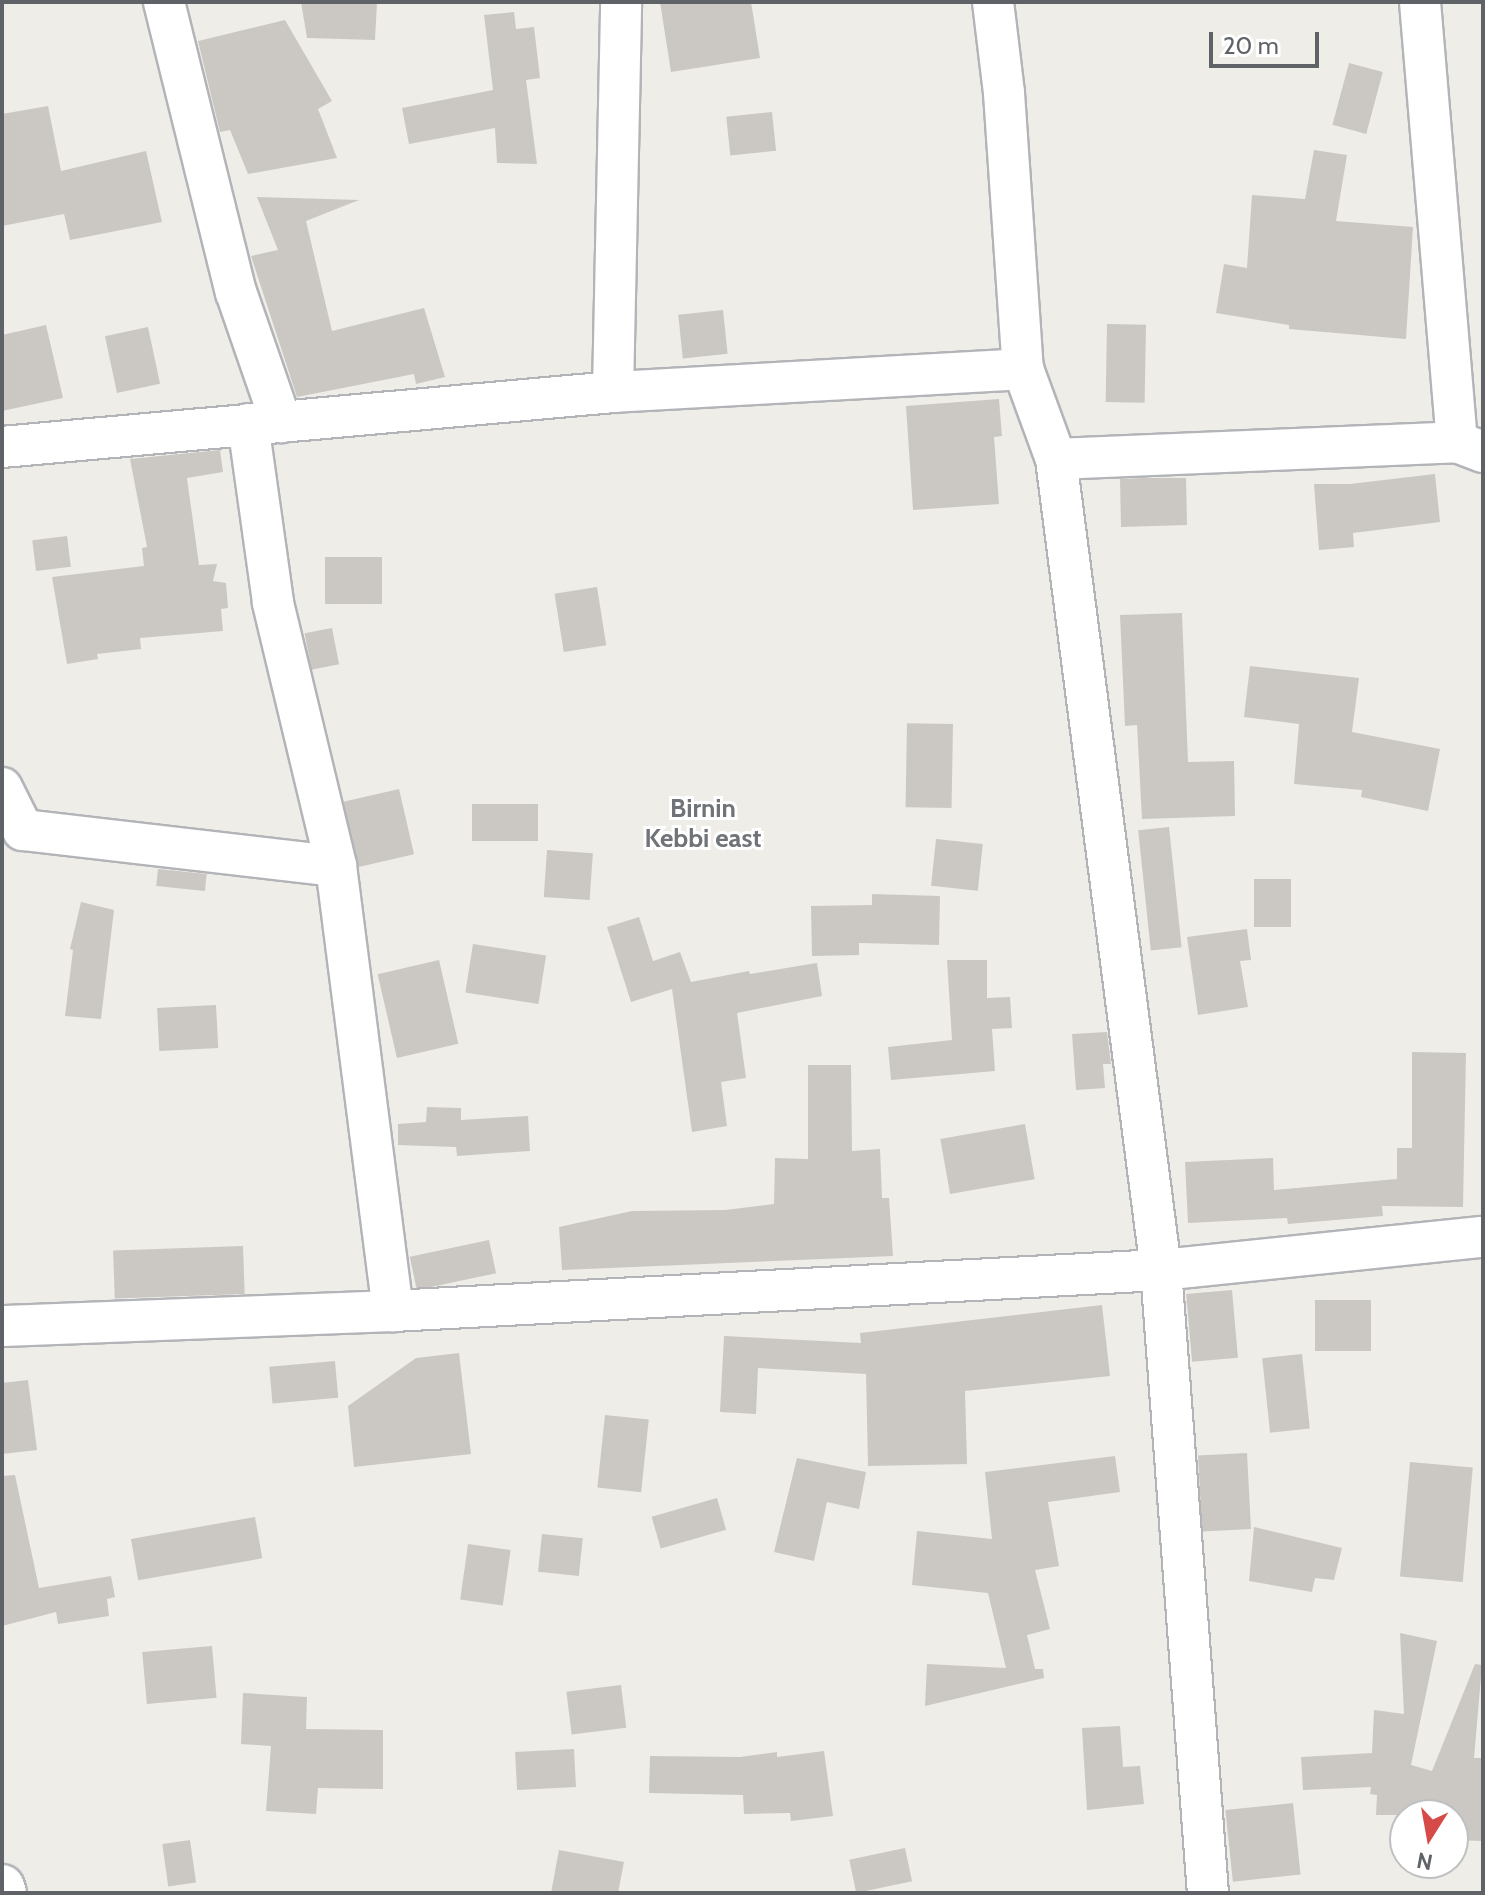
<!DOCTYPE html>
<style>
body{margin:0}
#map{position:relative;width:1485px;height:1895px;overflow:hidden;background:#efede8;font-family:Cabin,sans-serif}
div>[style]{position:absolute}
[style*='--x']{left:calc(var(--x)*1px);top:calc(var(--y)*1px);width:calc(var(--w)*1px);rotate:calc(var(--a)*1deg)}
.building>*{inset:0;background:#cbc8c4;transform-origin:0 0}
.roads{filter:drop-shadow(2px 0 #b3b4b8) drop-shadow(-2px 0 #b3b4b8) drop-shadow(0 2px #b3b4b8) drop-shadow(0 -2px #b3b4b8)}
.minor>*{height:40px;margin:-20px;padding:0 20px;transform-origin:20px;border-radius:20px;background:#fff}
.tertiary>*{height:44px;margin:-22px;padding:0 22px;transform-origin:22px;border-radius:22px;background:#fff}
span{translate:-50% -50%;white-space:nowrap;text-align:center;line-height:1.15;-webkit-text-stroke:6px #fff;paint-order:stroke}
.neighbourhood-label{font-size:26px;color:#707478;font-weight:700}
.frame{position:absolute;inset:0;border:4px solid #5f6266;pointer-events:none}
.north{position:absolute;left:1389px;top:1799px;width:80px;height:80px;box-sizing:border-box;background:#fff;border:2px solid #bfc0c2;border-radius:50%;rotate:191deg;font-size:22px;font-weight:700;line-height:32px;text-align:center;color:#5f6266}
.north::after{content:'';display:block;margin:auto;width:28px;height:36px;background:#d64b47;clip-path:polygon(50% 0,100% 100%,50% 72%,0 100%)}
.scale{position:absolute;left:1209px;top:32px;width:110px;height:36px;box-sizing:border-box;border:4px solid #5f6266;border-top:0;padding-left:10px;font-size:24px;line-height:28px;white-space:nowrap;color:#5f6266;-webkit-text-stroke:6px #fff;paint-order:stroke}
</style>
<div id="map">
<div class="building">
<i style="clip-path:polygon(301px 2px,377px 2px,375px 40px,307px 38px)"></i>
<i style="clip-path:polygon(660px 2px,751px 2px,760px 58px,671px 72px)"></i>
<i style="clip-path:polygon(514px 12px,516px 29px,534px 27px,540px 78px,526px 80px,537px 164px,497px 163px,495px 128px,409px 144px,402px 108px,493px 90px,484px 15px)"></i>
<i style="clip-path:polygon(285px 20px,332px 101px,318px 109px,337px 158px,248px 174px,230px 130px,220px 132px,198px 41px)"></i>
<i style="left:1349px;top:63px;width:35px;height:64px;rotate:15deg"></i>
<i style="clip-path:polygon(48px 106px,61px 171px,146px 151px,162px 222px,70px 240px,64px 214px,2px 226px,2px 114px)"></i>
<i style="left:772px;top:112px;width:39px;height:46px;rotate:84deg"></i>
<i style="clip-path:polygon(1314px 150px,1347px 155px,1336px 221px,1413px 227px,1406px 339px,1289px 329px,1289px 325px,1216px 313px,1224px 264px,1247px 268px,1252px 195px,1305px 199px)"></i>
<i style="clip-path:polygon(257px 197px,359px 200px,306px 221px,332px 331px,424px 308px,445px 377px,416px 384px,414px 374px,297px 397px,251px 256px,278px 250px)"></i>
<i style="left:723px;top:310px;width:44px;height:45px;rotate:84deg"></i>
<i style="left:1107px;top:324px;width:39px;height:78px;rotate:1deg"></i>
<i style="clip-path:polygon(46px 325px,63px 398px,2px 411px,2px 335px)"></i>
<i style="left:148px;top:327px;width:58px;height:44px;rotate:78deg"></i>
<i style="clip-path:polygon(999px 399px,1002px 436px,994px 437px,999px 504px,913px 510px,906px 406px)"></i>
<i style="clip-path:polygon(220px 450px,223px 472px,187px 478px,199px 565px,217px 564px,213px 581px,226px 583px,228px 608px,221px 609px,223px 631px,140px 638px,141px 649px,97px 654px,98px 659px,67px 664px,52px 577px,144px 566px,142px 548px,147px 547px,130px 459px)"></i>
<i style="clip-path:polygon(1435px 474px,1440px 522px,1353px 533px,1354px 547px,1319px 550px,1314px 484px,1350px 484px)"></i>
<i style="clip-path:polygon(1143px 478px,1186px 478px,1187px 525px,1121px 527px,1120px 479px)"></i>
<i style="left:67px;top:536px;width:31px;height:35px;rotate:83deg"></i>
<i style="left:325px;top:557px;width:57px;height:47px"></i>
<i style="left:597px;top:587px;width:59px;height:43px;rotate:81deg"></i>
<i style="clip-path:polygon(1182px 613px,1188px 762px,1234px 761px,1235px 816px,1142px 819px,1137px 725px,1125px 726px,1120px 615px)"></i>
<i style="left:332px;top:628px;width:37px;height:28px;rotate:79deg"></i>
<i style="clip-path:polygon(1250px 666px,1359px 678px,1352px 732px,1440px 749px,1428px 811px,1361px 797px,1362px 790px,1294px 784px,1299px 724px,1244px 717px)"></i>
<i style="left:953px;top:724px;width:84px;height:46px;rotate:91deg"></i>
<i style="left:399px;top:789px;width:67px;height:57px;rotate:77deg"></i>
<i style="left:472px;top:804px;width:66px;height:37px"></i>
<i style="left:1169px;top:827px;width:121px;height:31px;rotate:84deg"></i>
<i style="left:936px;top:839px;width:47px;height:47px;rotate:6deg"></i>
<i style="left:547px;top:850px;width:46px;height:47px;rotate:4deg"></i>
<i style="left:158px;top:869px;width:49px;height:17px;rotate:6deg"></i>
<i style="left:1254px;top:879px;width:37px;height:48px"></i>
<i style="clip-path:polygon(872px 894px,940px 896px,939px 945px,859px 943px,859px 955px,812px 956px,811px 906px,872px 905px)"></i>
<i style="clip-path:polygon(81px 902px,114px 910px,101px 1019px,65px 1016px,73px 950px,70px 949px)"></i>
<i style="clip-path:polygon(639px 917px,653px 961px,680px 952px,691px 982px,749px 971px,750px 974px,817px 963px,822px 996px,737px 1013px,746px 1078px,721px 1082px,727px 1126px,692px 1132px,672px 989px,631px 1002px,607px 927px)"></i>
<i style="clip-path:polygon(1247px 929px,1251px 960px,1240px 961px,1248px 1007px,1198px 1015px,1187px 937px)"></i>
<i style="left:473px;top:944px;width:74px;height:49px;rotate:9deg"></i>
<i style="left:439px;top:960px;width:86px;height:63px;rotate:77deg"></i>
<i style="clip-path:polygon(947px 960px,987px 960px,987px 998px,1010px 997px,1012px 1028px,992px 1029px,995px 1071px,891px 1080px,888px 1047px,952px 1040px)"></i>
<i style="left:216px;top:1005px;width:43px;height:59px;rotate:87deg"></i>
<i style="clip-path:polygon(1107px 1032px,1111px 1064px,1103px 1064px,1105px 1088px,1076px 1090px,1072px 1034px)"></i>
<i style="clip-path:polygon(1412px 1052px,1466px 1053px,1463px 1207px,1382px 1206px,1383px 1216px,1288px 1224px,1287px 1218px,1188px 1223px,1185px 1162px,1273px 1158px,1274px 1190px,1397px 1179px,1397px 1148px,1412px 1148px)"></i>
<i style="clip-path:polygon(808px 1065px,851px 1065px,852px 1151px,880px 1149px,882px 1198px,889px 1198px,893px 1256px,562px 1270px,559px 1227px,632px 1211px,725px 1210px,774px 1204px,775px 1158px,808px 1159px)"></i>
<i style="clip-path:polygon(427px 1107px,461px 1108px,461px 1120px,528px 1116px,530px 1151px,457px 1156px,456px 1147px,398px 1145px,398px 1124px,426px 1122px)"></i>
<i style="left:1025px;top:1124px;width:56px;height:86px;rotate:80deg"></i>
<i style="left:489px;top:1240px;width:34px;height:81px;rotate:78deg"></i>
<i style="left:243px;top:1246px;width:48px;height:130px;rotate:88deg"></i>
<i style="left:1232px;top:1290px;width:68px;height:46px;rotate:85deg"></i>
<i style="left:1315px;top:1300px;width:56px;height:51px"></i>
<i style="clip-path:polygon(1102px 1305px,1110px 1376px,965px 1391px,967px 1464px,868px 1466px,866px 1374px,758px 1368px,756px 1414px,720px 1412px,724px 1336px,861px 1343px,860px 1333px)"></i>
<i style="clip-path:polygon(459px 1353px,471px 1454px,354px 1467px,348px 1406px,416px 1358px)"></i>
<i style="left:1302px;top:1354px;width:75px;height:40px;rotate:84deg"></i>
<i style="left:335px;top:1361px;width:37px;height:66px;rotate:85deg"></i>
<i style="clip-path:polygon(28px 1380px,37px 1450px,2px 1454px,2px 1383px)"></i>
<i style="left:605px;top:1415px;width:44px;height:73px;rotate:6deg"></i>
<i style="left:1247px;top:1453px;width:76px;height:49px;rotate:87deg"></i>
<i style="clip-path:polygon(1115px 1456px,1120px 1492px,1048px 1502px,1059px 1566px,1035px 1570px,1050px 1629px,1027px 1635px,1035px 1669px,1043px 1669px,1044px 1678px,925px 1706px,927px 1664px,1006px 1668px,988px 1593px,912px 1585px,917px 1531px,992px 1539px,985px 1472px)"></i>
<i style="clip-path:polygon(797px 1458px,866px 1472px,859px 1509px,827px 1502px,814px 1561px,774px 1552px)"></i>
<i style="left:1410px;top:1462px;width:63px;height:115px;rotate:5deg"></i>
<i style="clip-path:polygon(15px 1475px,39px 1588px,111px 1576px,115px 1597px,107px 1599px,109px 1616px,58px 1624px,56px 1612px,2px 1626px,2px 1476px)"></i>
<i style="left:717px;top:1498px;width:33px;height:68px;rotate:74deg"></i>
<i style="left:255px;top:1517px;width:42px;height:126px;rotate:80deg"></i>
<i style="clip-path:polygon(1254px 1527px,1342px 1548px,1334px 1580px,1315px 1578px,1312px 1592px,1249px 1581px)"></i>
<i style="left:542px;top:1534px;width:41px;height:38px;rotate:6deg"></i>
<i style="left:468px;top:1544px;width:43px;height:56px;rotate:8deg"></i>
<i style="clip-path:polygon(1400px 1633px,1437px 1641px,1411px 1765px,1432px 1771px,1475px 1664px,1482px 1665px,1474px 1758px,1483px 1758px,1483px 1841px,1453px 1840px,1453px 1815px,1376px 1815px,1377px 1795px,1370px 1794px,1371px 1787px,1303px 1790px,1301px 1757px,1372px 1753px,1374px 1710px,1404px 1714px)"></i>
<i style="left:212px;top:1646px;width:52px;height:70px;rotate:85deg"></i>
<i style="left:621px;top:1685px;width:43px;height:55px;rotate:83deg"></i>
<i style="clip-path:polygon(243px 1693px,307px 1697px,306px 1729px,383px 1730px,383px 1789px,318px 1788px,316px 1814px,266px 1811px,271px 1746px,241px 1744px)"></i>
<i style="clip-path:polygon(1120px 1726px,1123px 1767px,1140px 1766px,1144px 1804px,1087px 1810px,1082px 1728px)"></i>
<i style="left:574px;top:1749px;width:38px;height:59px;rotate:87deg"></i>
<i style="clip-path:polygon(824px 1751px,833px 1816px,791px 1821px,790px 1813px,744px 1814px,743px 1795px,649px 1793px,650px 1756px,740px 1757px,777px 1752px,777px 1757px)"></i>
<i style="left:1293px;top:1803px;width:72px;height:68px;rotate:84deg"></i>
<i style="left:190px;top:1840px;width:43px;height:28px;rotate:82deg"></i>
<i style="left:905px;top:1848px;width:34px;height:57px;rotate:78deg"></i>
<i style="clip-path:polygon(559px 1850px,624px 1862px,618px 1893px,551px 1893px)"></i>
</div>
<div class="roads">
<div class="minor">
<i style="--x:164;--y:2;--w:299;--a:76.1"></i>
<i style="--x:236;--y:292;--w:138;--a:70.9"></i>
<i style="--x:993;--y:2;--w:92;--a:83.1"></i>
<i style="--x:1004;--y:93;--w:277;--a:86.1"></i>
<i style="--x:1023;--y:369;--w:96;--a:69.9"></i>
<i style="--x:1056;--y:459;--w:818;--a:82.62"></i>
<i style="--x:1161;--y:1270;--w:625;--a:85.69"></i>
<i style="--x:1420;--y:2;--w:442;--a:85.2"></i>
<i style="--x:613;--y:392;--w:390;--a:-88.8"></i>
<i style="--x:248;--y:424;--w:181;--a:82"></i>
<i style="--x:273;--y:603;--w:270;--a:76.5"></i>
<i style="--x:336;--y:866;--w:449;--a:82.7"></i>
<i style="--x:2;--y:447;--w:613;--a:-5.14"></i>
<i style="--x:613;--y:392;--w:411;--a:-3.2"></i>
<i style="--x:1056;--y:459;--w:401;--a:-2.4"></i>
<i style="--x:1457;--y:442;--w:28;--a:21"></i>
<i style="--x:2;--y:788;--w:47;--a:63.4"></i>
<i style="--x:23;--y:830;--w:315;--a:6.6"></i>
<i style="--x:2;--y:1326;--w:391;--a:-2.2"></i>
<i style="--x:393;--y:1311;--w:769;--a:-3.06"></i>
<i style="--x:1161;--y:1270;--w:324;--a:-5.9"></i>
</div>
<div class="tertiary">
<i style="--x:2;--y:1887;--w:6;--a:72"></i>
</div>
</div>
<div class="neighbourhood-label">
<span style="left:703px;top:824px">Birnin<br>Kebbi east</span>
</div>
<div class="frame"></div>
<div class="north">N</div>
<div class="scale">20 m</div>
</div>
